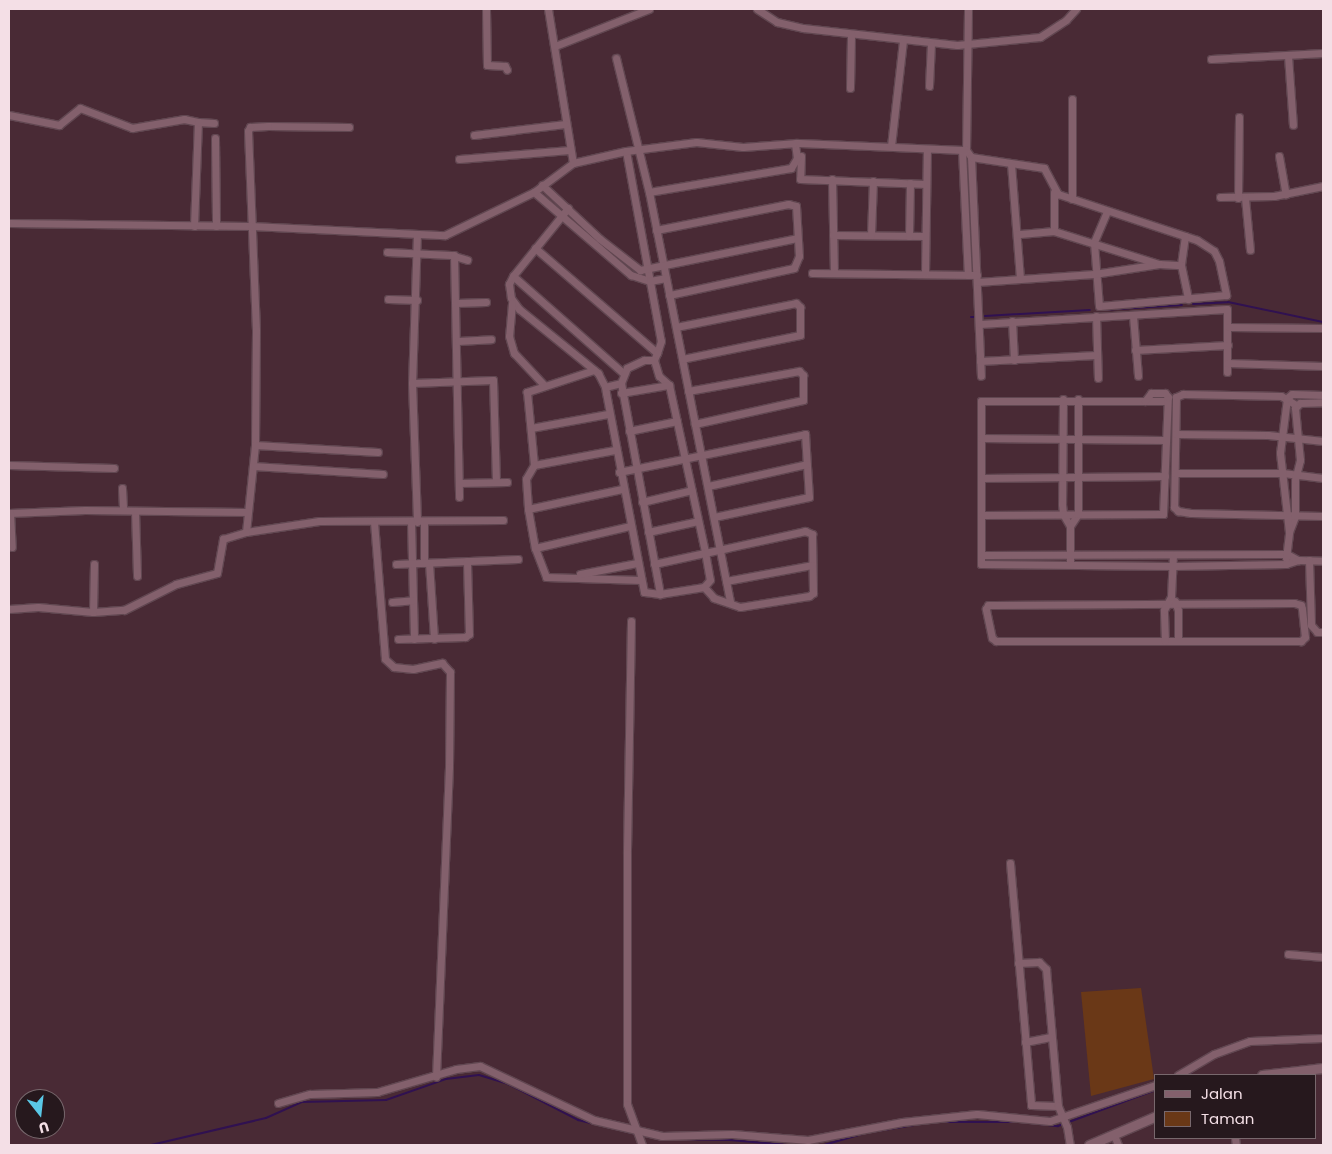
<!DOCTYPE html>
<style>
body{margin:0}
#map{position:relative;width:1332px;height:1154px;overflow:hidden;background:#492a35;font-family:Poppins,sans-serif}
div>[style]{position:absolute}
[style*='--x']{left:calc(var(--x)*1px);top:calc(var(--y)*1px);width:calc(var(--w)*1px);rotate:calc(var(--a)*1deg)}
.green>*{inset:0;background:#6a3817}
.stream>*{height:2px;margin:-1px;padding:0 1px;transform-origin:1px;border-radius:1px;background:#301151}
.roads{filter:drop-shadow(1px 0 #614751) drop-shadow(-1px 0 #614751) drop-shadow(0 1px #614751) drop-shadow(0 -1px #614751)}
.minor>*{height:7px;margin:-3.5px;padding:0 3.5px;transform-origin:3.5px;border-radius:3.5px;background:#83606c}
.tertiary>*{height:9px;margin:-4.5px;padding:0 4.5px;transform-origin:4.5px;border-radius:4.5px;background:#83606c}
span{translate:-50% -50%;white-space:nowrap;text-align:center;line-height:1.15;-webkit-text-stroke:5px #26181d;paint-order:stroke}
.frame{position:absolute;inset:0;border:10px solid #f4dfe6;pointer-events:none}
.legend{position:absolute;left:1154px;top:1074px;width:162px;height:65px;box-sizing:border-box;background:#26181d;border:1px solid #78686d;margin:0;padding:6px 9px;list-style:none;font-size:15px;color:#f4dfe6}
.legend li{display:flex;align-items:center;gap:10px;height:25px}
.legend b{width:25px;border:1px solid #78686d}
.north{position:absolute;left:15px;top:1089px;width:50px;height:50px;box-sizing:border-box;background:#26181d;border:1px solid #78686d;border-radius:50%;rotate:164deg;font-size:14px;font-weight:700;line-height:20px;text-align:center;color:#f4dfe6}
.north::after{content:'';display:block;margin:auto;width:18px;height:22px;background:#5ac8e6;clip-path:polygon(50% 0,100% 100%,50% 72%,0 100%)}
</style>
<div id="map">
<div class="green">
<i style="clip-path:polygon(1141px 988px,1154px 1079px,1091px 1096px,1081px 992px)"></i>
</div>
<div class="stream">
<i style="--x:1193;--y:304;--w:35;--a:-3"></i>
<i style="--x:1228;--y:302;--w:97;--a:11.9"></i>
<i style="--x:1101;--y:310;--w:81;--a:-3.5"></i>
<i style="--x:985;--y:316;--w:105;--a:-3.3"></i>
<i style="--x:971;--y:317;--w:3;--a:0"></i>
<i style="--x:1186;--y:1075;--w:7;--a:-27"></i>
<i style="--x:935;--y:1122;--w:88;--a:0"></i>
<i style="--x:1023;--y:1122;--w:35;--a:7"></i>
<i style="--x:1058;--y:1126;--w:104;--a:-20.2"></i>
<i style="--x:668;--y:1139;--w:62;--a:0.9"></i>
<i style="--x:730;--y:1140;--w:58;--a:4.9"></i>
<i style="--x:151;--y:1145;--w:118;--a:-13.2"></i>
<i style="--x:266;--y:1118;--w:39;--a:-24"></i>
<i style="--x:302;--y:1102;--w:84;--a:-1.4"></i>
<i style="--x:386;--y:1100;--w:64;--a:-19.3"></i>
<i style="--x:446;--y:1079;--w:33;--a:-7"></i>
<i style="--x:479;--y:1075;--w:30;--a:17"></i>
<i style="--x:508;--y:1084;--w:79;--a:27.2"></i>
<i style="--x:578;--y:1120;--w:60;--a:13.6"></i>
<i style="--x:824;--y:1145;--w:43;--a:-16.3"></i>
<i style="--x:865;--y:1133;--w:62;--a:-9.3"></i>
</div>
<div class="roads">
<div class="minor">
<i style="--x:486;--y:9;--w:56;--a:89"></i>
<i style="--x:487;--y:65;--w:18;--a:3"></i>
<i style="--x:505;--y:66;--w:4;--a:63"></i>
<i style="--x:548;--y:9;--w:156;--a:80.8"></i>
<i style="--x:757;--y:9;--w:24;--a:33"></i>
<i style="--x:777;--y:22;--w:27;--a:13"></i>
<i style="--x:803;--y:28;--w:155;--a:6.3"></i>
<i style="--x:957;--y:45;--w:83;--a:-5.5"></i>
<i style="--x:1040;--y:37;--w:31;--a:-33"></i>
<i style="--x:1066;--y:20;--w:15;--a:-48"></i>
<i style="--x:968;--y:9;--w:141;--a:90.8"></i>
<i style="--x:966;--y:150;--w:9;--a:54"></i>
<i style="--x:971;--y:157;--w:219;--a:87.4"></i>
<i style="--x:555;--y:46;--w:101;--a:-21.5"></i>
<i style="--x:1288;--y:56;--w:69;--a:85.9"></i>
<i style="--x:616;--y:58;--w:138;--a:76.2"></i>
<i style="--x:649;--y:192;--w:417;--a:78.8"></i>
<i style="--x:1211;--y:59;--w:112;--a:-3.1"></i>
<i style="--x:929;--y:86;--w:42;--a:-87.3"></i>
<i style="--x:850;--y:88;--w:54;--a:-88.9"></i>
<i style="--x:9;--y:115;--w:51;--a:11.3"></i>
<i style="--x:59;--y:125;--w:27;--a:-39"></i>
<i style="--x:80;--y:108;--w:56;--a:21"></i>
<i style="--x:132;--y:128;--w:53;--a:-9.8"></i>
<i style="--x:184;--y:119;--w:14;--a:12"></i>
<i style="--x:349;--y:127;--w:81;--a:-179.3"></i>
<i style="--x:268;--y:126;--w:18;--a:177"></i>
<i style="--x:250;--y:127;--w:4;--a:117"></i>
<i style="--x:248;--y:131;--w:199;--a:87.7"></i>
<i style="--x:256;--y:330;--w:115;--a:90.5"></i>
<i style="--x:255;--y:445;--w:87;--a:95.9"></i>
<i style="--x:246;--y:532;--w:74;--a:-8.6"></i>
<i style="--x:319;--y:521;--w:184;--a:-0.3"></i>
<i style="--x:474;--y:135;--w:92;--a:-6.9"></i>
<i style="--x:215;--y:138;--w:88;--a:89.3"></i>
<i style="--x:891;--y:146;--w:106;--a:-83.5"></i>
<i style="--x:962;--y:150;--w:125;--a:87.3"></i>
<i style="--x:626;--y:151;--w:193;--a:79.6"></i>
<i style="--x:661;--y:341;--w:13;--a:108"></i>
<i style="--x:801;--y:156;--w:23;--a:92"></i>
<i style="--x:800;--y:179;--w:126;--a:2.3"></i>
<i style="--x:1279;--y:156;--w:39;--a:80"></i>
<i style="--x:971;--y:157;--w:74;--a:8.6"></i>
<i style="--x:1044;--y:168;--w:30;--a:62"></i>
<i style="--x:1058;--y:194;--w:146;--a:18.3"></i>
<i style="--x:1197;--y:240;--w:20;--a:33"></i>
<i style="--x:1214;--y:251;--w:11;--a:63"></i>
<i style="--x:1219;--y:261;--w:35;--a:78"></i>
<i style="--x:1226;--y:295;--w:127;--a:175"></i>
<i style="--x:1099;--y:306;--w:64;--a:-94.5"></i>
<i style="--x:1094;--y:242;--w:33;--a:-67"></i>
<i style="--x:459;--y:159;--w:111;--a:-4.6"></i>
<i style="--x:1011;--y:164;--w:115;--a:85.5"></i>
<i style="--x:832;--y:179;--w:94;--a:88.8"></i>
<i style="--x:542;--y:185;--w:79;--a:43"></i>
<i style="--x:600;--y:239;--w:51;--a:37.8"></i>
<i style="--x:640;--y:270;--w:160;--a:-11.5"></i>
<i style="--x:534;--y:192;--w:128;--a:40.6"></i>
<i style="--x:631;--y:275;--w:20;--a:18"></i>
<i style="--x:650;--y:281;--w:16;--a:-11"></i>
<i style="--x:649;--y:192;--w:144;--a:-9.6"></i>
<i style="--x:791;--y:168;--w:12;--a:-59"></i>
<i style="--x:797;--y:158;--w:15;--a:-98"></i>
<i style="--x:1220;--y:197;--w:54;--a:-1.1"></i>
<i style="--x:1274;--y:196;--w:50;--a:-11.5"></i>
<i style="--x:1238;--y:198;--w:81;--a:-89.3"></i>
<i style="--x:1245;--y:198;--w:52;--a:84.5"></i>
<i style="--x:1072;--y:199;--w:100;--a:-90"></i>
<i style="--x:568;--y:208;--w:87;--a:129"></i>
<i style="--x:513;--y:276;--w:9;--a:117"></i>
<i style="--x:509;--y:284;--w:14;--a:82"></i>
<i style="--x:511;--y:298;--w:14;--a:54"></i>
<i style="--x:519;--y:309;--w:102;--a:39"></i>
<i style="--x:598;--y:373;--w:16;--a:63"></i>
<i style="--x:9;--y:223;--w:242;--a:0.7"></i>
<i style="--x:251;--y:226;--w:194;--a:2.7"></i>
<i style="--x:445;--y:235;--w:99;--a:-25.8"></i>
<i style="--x:534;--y:192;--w:49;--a:-36.6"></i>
<i style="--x:573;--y:163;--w:54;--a:-12.8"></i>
<i style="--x:626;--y:151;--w:71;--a:-7.3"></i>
<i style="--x:696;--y:142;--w:47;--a:6.1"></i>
<i style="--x:743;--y:147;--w:54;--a:-4.2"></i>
<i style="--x:797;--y:143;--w:169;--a:2.4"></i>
<i style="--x:194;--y:226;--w:104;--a:-87.8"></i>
<i style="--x:198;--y:122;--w:16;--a:4"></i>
<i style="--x:656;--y:230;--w:135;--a:-11.1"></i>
<i style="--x:788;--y:204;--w:8;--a:14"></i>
<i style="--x:796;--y:206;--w:50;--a:86.6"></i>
<i style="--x:799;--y:256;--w:13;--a:113"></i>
<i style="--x:794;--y:268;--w:128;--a:167.8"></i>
<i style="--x:1054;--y:231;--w:39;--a:-90"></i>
<i style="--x:417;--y:234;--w:149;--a:91.9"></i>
<i style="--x:412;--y:383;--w:139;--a:87.9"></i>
<i style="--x:833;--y:235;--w:92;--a:0.6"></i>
<i style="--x:871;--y:235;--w:54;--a:-87.9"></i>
<i style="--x:909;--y:236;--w:53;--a:-88.9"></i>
<i style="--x:1185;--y:236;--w:29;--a:98"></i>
<i style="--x:1181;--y:265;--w:35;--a:78"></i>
<i style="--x:535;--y:248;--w:161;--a:40.7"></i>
<i style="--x:657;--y:353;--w:8;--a:113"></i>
<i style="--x:654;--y:360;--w:17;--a:73"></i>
<i style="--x:659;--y:376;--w:13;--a:42"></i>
<i style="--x:669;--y:385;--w:171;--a:77.8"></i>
<i style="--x:705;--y:552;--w:28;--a:80"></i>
<i style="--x:710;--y:580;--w:9;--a:131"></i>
<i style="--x:704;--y:587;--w:45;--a:171"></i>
<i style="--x:660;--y:594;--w:16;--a:-173"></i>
<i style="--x:644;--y:592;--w:203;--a:-100.8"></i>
<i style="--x:606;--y:393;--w:6;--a:-99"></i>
<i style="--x:605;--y:387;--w:16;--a:-14"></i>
<i style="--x:387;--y:252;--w:64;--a:2.7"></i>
<i style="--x:451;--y:255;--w:17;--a:17"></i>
<i style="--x:454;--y:255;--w:242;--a:88.8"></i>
<i style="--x:1159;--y:264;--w:22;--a:3"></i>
<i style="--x:812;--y:273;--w:165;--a:0.7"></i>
<i style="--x:925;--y:274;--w:125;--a:-89.1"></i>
<i style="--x:513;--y:276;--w:147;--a:41.4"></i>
<i style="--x:977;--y:282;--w:117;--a:-3.9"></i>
<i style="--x:1094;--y:274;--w:66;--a:-8.7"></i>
<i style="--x:1159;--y:264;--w:110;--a:-162.6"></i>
<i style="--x:1054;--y:231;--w:37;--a:175"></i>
<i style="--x:388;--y:299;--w:29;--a:2"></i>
<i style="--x:456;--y:303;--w:30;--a:-2"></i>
<i style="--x:512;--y:303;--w:33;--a:95"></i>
<i style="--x:509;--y:336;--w:18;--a:74"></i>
<i style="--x:514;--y:353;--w:45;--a:46.8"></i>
<i style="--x:1096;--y:316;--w:62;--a:88.2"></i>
<i style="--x:1133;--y:316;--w:60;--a:85.2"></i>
<i style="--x:1012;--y:321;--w:39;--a:87"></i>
<i style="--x:980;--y:324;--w:247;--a:-3.5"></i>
<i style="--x:1227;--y:309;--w:63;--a:90"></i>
<i style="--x:676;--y:327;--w:122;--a:-11.3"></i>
<i style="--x:796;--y:303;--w:6;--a:45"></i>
<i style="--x:800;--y:307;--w:28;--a:90"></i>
<i style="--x:800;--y:335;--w:120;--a:168.5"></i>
<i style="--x:1229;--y:327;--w:94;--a:0.6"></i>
<i style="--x:458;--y:341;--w:33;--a:-3"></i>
<i style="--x:1135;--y:350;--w:93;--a:-3.1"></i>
<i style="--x:654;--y:360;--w:10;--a:180"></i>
<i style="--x:644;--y:360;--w:19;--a:155"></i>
<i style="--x:627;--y:368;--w:16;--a:112"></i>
<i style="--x:621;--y:383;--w:215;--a:79.5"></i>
<i style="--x:980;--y:361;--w:116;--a:-3"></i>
<i style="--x:1228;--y:363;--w:95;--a:1.8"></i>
<i style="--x:594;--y:370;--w:71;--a:161.8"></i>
<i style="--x:527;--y:392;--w:73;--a:84.5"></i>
<i style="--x:534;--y:465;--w:82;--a:-10.5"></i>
<i style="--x:412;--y:383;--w:81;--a:-2.1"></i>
<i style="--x:493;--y:380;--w:102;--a:88.3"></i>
<i style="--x:688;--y:391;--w:113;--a:-10.2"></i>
<i style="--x:799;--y:371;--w:6;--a:45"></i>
<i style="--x:803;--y:375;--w:25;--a:90"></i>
<i style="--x:803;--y:400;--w:111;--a:167.5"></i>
<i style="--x:621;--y:393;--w:49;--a:-9.5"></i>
<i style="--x:1063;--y:399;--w:105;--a:90.5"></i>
<i style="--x:1062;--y:504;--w:10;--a:84"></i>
<i style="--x:1063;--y:514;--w:14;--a:60"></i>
<i style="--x:1070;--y:526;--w:38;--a:90"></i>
<i style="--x:1167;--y:401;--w:186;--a:180"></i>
<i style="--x:981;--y:401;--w:163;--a:90"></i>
<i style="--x:981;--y:564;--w:192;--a:0.6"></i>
<i style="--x:1173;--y:566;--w:113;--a:-1"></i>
<i style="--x:1286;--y:564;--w:13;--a:-18"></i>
<i style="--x:1296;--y:405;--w:17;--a:-149"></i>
<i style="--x:1281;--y:396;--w:98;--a:-178.8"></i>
<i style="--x:1183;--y:394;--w:8;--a:157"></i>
<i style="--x:1176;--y:397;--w:110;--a:91"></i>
<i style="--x:1174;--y:507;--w:6;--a:45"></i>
<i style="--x:1178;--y:511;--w:13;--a:9"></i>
<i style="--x:1191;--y:513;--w:132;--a:1.3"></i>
<i style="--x:531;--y:428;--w:78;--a:-10.3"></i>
<i style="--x:629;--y:431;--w:49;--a:-11.8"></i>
<i style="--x:1176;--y:434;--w:92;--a:0.6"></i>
<i style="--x:1268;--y:435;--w:55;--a:6.2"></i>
<i style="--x:981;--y:438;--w:184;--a:0.6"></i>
<i style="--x:255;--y:445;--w:123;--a:3.3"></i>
<i style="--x:9;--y:465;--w:105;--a:1.6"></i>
<i style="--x:534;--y:465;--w:16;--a:120"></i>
<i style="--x:526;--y:479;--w:30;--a:86"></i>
<i style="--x:528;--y:509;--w:40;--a:80"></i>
<i style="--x:535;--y:548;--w:31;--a:69"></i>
<i style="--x:546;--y:577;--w:95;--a:1.8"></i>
<i style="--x:253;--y:466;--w:130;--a:3.5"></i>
<i style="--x:619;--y:472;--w:190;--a:-11.5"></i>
<i style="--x:805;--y:434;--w:63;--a:86.4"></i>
<i style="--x:809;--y:497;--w:97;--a:168.1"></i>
<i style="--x:1175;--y:473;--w:108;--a:0"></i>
<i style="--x:1283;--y:473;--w:40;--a:7.1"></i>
<i style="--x:982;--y:478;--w:183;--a:-0.6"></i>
<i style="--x:459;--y:483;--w:48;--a:-1.2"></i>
<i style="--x:708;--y:486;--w:101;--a:-12.5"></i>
<i style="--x:122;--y:488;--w:22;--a:87"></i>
<i style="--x:642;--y:502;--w:51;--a:-13.5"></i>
<i style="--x:528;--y:509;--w:96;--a:-12"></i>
<i style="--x:135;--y:511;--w:65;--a:88.2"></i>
<i style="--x:9;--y:513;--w:76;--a:-2.3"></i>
<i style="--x:85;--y:510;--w:162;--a:0.7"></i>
<i style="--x:10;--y:513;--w:34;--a:87"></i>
<i style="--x:982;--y:515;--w:181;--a:-0.3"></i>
<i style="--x:1163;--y:514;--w:117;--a:-87.6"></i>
<i style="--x:1168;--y:397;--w:5;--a:-127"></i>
<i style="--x:1165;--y:393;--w:14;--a:180"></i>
<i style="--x:1151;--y:393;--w:10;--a:127"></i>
<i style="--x:374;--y:522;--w:137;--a:85.4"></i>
<i style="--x:385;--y:659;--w:12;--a:42"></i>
<i style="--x:394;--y:667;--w:19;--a:6"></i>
<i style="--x:413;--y:669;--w:30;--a:-12"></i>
<i style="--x:442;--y:663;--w:12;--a:48"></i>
<i style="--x:450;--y:672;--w:95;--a:90.6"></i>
<i style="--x:449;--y:767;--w:310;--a:92.4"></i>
<i style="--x:411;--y:522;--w:117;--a:88.5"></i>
<i style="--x:1070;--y:526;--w:14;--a:-56"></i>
<i style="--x:1078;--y:514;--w:115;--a:-90"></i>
<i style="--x:648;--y:532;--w:51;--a:-12.4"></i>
<i style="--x:1289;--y:532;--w:17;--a:-69"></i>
<i style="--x:1295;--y:516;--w:36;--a:-90"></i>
<i style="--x:1295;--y:480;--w:21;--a:-76"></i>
<i style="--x:1300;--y:460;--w:52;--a:-95.5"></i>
<i style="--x:1295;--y:408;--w:7;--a:-45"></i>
<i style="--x:1300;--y:403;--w:23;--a:-2"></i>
<i style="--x:535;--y:548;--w:98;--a:-13"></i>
<i style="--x:983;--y:555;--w:304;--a:-0.2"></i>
<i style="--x:1287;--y:554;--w:13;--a:29"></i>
<i style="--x:1298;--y:560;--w:25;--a:2"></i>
<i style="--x:1286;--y:558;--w:26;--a:-83"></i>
<i style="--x:1289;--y:532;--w:80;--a:-96.5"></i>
<i style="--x:1280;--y:453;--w:55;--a:-82.7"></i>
<i style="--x:1287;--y:398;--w:6;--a:-39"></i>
<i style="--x:1292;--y:394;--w:31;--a:2"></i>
<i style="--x:1309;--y:560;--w:65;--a:88.2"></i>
<i style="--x:1311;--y:625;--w:9;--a:49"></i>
<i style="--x:1317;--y:632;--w:6;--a:0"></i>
<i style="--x:424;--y:563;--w:42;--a:-90"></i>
<i style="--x:429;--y:563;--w:76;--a:86.2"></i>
<i style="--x:396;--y:564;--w:122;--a:-2.3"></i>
<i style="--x:654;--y:564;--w:155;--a:-12.3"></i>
<i style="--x:805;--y:531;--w:8;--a:23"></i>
<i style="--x:812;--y:534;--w:59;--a:89"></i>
<i style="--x:813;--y:593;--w:5;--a:143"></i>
<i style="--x:809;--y:596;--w:70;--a:170.9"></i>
<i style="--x:740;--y:607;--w:28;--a:-161"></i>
<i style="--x:714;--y:598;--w:15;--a:-132"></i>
<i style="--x:580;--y:574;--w:58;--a:-10.9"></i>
<i style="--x:726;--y:581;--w:87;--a:-10.5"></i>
<i style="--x:1175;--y:601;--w:9;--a:72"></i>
<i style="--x:1178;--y:610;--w:31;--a:90"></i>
<i style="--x:392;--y:602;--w:21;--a:-5"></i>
<i style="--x:1294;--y:603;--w:7;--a:16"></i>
<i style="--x:1301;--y:605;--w:4;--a:76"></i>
<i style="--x:1302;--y:609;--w:28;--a:84"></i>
<i style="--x:1305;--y:637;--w:6;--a:135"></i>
<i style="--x:1301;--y:641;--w:305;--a:180"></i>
<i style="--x:996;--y:641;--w:5;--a:-143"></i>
<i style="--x:992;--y:638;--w:30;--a:-102"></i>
<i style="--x:986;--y:609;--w:4;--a:-63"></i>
<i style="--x:988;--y:605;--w:6;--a:0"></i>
<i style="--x:994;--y:605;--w:300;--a:-0.4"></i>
<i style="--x:9;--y:609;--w:29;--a:-4"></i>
<i style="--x:38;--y:607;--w:55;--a:5.2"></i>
<i style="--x:93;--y:612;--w:31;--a:-4"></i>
<i style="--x:124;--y:610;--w:58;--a:-26.6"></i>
<i style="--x:176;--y:584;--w:42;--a:-15"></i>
<i style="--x:217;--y:573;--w:35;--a:-80"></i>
<i style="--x:223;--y:539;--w:24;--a:-17"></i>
<i style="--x:93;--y:612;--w:48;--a:-88.8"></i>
<i style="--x:631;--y:621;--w:232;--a:91"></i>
<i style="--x:627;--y:853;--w:251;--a:90"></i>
<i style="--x:627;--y:1104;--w:44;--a:69.9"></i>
<i style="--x:398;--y:639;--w:67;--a:-1.7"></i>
<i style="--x:465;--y:637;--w:5;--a:-37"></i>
<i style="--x:469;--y:634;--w:73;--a:-91.6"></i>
<i style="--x:1165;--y:641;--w:31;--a:-92"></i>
<i style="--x:1164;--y:610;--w:15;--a:-62"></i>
<i style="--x:1171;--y:597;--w:42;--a:-87.3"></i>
<i style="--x:1010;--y:863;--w:243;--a:85"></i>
<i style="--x:1031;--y:1105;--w:27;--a:2"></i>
<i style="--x:1288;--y:954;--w:35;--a:5"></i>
<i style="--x:1018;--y:963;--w:21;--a:-3"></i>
<i style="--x:1039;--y:962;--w:10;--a:45"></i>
<i style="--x:1046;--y:969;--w:138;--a:85"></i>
<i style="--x:1058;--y:1106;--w:23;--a:67"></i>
<i style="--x:1067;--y:1127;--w:18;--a:81"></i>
<i style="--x:1025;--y:1042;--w:26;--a:-11"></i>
<i style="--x:1178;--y:1075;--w:42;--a:-30.3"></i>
<i style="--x:1214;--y:1054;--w:38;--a:-20"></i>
<i style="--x:1250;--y:1041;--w:73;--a:-2.4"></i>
<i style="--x:278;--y:1103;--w:33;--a:-16"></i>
<i style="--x:310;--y:1094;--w:67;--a:-1.7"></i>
<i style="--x:377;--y:1092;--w:82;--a:-16.2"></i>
<i style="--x:456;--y:1069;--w:24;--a:-7"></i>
<i style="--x:480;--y:1066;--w:126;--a:25.3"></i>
<i style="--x:594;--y:1120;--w:70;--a:13.2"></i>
<i style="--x:662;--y:1136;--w:70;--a:-1.6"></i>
<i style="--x:732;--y:1134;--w:76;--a:4.5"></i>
<i style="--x:808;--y:1140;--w:96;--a:-10.8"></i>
<i style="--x:902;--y:1122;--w:75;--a:-6.1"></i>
<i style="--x:977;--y:1114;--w:73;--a:5.5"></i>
<i style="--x:1050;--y:1121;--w:112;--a:-18.8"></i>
<i style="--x:1114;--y:1135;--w:11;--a:68"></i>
<i style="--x:1235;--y:1138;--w:7;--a:82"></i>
</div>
<div class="tertiary">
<i style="--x:1262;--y:1075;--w:61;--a:-6.5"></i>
<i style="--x:1089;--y:1145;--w:73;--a:-23.4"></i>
</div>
</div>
<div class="frame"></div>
<ul class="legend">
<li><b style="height:6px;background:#83606c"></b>Jalan</li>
<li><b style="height:14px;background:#6a3817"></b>Taman</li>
</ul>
<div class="north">U</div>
</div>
